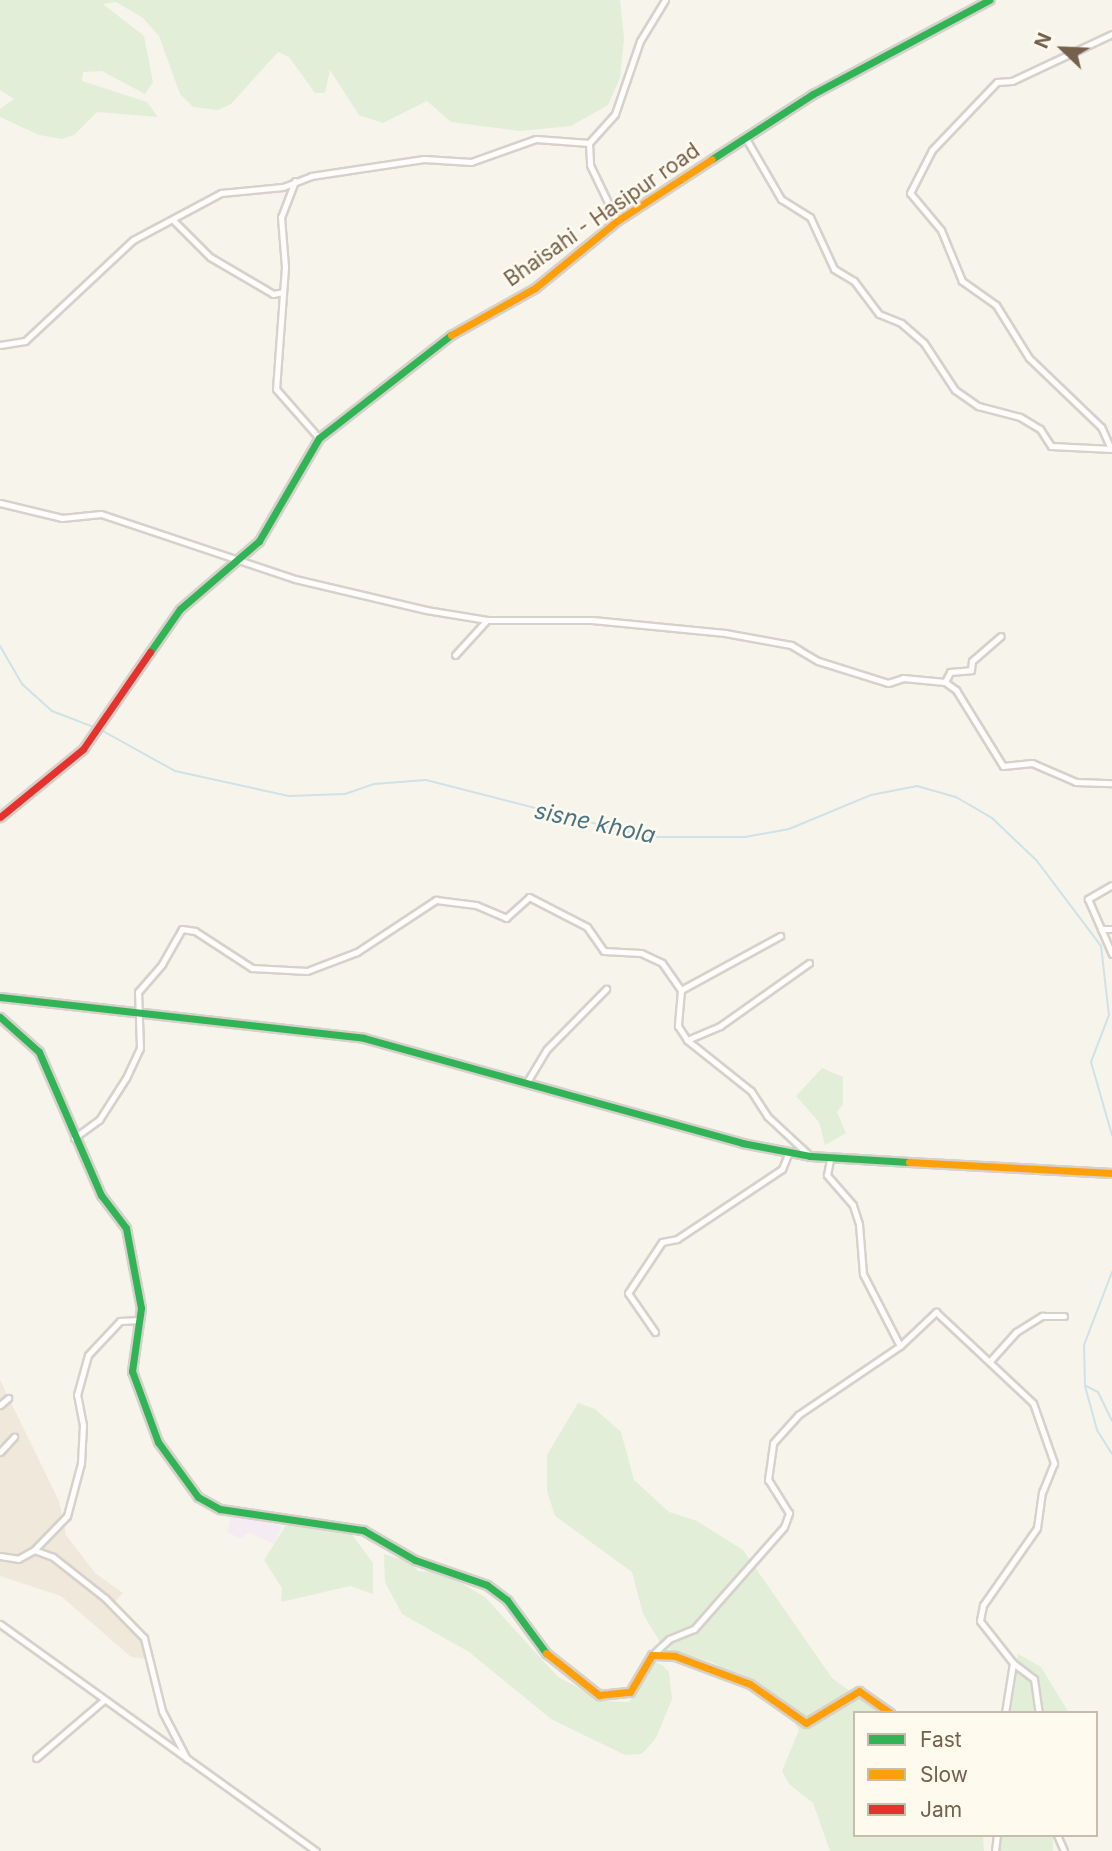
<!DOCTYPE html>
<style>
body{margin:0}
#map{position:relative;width:1112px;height:1851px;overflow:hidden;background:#f7f4ec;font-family:Inter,sans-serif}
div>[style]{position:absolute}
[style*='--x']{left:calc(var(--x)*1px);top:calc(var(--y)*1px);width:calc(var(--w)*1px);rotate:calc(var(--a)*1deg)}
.residential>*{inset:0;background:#f0e8da}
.education>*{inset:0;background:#f5ebf3}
.green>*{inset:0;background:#e2eed7;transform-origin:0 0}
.stream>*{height:2px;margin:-1px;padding:0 1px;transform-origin:1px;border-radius:1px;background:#cee2e7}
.roads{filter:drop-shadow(2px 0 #d6d1ca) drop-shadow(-2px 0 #d6d1ca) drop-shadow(0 2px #d6d1ca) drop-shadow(0 -2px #d6d1ca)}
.street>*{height:5px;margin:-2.5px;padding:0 2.5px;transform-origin:2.5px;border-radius:2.5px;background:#fefdfc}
.fast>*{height:7px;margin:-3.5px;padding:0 3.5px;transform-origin:3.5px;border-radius:3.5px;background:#30b455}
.slow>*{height:7px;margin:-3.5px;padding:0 3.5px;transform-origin:3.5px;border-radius:3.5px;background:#ff9f0a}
.jam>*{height:7px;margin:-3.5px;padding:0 3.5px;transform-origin:3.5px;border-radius:3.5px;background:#e5322d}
span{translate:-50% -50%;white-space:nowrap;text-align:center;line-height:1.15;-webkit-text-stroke:5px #fefaee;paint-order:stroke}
.street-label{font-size:21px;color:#75604d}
.water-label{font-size:23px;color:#477587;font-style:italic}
.legend{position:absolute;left:853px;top:1711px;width:245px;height:126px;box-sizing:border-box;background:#fefaee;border:2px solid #c7bcae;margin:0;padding:9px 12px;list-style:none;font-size:21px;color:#75604d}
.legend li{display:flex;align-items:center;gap:14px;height:35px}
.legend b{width:35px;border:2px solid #c7bcae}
.north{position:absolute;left:1028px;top:14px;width:70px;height:70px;-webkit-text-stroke:5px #fefaee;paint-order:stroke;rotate:293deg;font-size:19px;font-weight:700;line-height:28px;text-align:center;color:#75604d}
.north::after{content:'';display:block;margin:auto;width:24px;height:32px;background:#75604d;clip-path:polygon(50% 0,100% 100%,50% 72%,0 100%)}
</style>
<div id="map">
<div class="residential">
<i style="clip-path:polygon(0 1380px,59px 1501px,66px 1535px,95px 1573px,123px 1593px,109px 1608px,144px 1645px,149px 1659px,131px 1657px,61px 1596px,0 1576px)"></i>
</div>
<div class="education">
<i style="clip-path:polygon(232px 1514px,282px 1526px,274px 1544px,248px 1532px,241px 1539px,227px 1532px)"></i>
</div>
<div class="green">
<i style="clip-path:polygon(0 0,620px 0,624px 38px,620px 78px,608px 105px,571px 126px,520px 131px,451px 122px,427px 101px,383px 123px,359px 115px,330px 70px,325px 93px,315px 93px,289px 57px,278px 52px,231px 104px,218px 110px,193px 107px,180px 94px,159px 36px,143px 18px,116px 2px,103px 4px,144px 36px,153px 82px,145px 94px,102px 71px,83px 72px,82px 81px,147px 102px,158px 117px,97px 112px,74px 135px,62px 139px,39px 135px,0 117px,0 109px,14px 99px,0 90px)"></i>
<i style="clip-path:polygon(822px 1068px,843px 1077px,843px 1104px,837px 1112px,846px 1133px,825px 1145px,819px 1122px,796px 1096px)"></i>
<i style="clip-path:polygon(578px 1403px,595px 1409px,621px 1432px,634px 1480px,669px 1512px,697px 1521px,743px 1550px,832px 1678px,880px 1713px,855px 1713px,855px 1835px,983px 1835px,984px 1851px,830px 1851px,813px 1803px,789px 1784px,782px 1771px,799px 1730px,784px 1705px,714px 1663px,663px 1647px,643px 1614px,632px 1572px,555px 1516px,547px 1491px,547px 1455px)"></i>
<i style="clip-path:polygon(288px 1522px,347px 1528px,373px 1563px,373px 1594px,350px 1586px,281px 1602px,282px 1588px,264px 1560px)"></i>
<i style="clip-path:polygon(384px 1554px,412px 1563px,418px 1571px,442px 1572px,485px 1597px,558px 1677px,604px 1701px,629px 1702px,655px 1662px,663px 1666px,669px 1672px,672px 1699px,656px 1738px,642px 1754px,625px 1755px,551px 1719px,469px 1652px,402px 1614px,385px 1582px)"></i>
<i style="clip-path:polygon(1018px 1654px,1041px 1667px,1069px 1713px,1009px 1713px)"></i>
<i style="left:1000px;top:1835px;width:53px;height:16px"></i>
</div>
<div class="stream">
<i style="--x:0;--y:646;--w:44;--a:59.9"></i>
<i style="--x:22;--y:684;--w:40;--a:42"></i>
<i style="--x:52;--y:711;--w:47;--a:21.1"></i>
<i style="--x:101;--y:730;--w:85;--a:29"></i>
<i style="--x:175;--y:771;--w:117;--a:12.4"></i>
<i style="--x:289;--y:796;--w:56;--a:-2"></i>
<i style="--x:345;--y:794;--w:31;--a:-19"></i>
<i style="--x:374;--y:784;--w:52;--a:-4.4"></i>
<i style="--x:426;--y:780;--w:229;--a:14.4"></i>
<i style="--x:648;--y:837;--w:97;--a:0"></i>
<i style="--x:745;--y:837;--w:45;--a:-10.3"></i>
<i style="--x:789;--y:829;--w:89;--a:-22.5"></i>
<i style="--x:871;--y:795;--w:47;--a:-11.1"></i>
<i style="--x:917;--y:786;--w:41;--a:15.8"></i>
<i style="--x:956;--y:797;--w:42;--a:30.3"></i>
<i style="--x:992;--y:818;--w:62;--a:43.7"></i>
<i style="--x:1037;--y:861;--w:106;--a:53"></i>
<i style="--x:1101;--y:946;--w:69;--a:83.4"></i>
<i style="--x:1109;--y:1015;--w:50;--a:111"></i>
<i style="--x:1091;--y:1062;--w:76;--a:74"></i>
<i style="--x:1112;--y:1272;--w:78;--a:111"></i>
<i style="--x:1084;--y:1345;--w:41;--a:88.6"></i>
<i style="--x:1085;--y:1386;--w:46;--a:74.7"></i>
<i style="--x:1097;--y:1430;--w:28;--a:58"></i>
<i style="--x:1086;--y:1386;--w:13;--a:27"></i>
<i style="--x:1098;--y:1392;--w:32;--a:64"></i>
</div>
<div class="roads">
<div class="street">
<i style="--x:745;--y:137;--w:72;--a:59.9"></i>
<i style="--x:781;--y:199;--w:34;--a:32"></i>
<i style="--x:810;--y:217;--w:57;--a:65.2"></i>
<i style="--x:834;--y:269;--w:23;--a:31"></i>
<i style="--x:854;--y:281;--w:41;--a:52.9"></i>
<i style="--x:879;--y:314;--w:24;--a:22"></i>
<i style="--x:901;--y:323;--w:30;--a:41"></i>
<i style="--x:924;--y:343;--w:56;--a:56.6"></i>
<i style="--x:955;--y:390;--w:28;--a:35"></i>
<i style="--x:978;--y:406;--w:43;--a:14.7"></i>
<i style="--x:1020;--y:417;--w:23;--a:31"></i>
<i style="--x:1040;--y:429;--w:20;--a:57"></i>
<i style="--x:1051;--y:446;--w:61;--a:2.8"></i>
<i style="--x:589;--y:143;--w:22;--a:87"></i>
<i style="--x:590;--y:165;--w:62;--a:64.3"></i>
<i style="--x:295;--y:181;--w:39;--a:111"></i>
<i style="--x:281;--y:217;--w:50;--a:85.4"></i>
<i style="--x:285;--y:267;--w:122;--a:94.2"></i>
<i style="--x:276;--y:389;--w:65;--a:48.7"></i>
<i style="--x:173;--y:220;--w:52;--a:45"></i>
<i style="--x:210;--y:257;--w:73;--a:30.4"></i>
<i style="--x:273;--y:294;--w:10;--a:-11"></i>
<i style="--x:0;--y:345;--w:25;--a:-9"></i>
<i style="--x:25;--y:341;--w:148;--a:-43.1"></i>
<i style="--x:133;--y:240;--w:100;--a:-28.1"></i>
<i style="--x:221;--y:193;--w:62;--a:-5.5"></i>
<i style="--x:283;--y:187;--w:30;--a:-21"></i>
<i style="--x:311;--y:176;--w:114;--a:-8.6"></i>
<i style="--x:424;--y:159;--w:47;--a:3.7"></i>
<i style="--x:471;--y:162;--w:69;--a:-19.5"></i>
<i style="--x:536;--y:139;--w:53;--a:4.3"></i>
<i style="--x:589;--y:143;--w:39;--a:-48"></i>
<i style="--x:615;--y:114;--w:77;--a:-71.1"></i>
<i style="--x:640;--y:41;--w:48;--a:-58.6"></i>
<i style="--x:1111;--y:449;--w:24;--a:-114"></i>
<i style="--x:1101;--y:427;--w:100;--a:-136.2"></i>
<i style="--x:1029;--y:358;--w:62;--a:-121.9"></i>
<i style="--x:996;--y:305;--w:42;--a:-144.8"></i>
<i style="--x:962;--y:281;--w:55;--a:-112.4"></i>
<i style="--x:941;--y:230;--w:48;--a:-130"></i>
<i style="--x:910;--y:193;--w:48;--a:-62.9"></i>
<i style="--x:932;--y:150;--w:94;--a:-46.3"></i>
<i style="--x:997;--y:82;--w:15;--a:-4"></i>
<i style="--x:1012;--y:81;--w:110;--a:-25.2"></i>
<i style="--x:0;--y:503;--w:64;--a:13.6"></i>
<i style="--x:62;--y:518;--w:39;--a:-6"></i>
<i style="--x:101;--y:514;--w:205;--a:18.5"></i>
<i style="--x:295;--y:579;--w:135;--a:13.3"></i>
<i style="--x:426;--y:610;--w:62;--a:9.3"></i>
<i style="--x:487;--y:620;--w:105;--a:0"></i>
<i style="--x:592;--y:620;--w:134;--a:5.6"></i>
<i style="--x:725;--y:633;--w:67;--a:10.3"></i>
<i style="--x:791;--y:645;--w:31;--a:31"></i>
<i style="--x:818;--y:661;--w:73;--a:17.4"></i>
<i style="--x:888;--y:683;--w:16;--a:-18"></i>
<i style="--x:903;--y:678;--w:42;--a:5.4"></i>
<i style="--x:945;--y:682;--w:14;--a:36"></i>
<i style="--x:956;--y:690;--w:89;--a:58.3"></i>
<i style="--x:1003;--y:766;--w:29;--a:-6"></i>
<i style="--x:1032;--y:763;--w:48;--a:23.4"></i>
<i style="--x:1076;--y:782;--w:36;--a:2"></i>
<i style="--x:455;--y:655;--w:47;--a:-47.6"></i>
<i style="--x:945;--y:682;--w:11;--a:-63"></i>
<i style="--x:950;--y:672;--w:21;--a:-5"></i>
<i style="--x:971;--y:670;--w:9;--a:-84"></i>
<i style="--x:972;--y:661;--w:38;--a:-41"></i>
<i style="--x:1112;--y:885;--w:28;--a:150"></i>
<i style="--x:1088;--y:899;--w:60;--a:66.4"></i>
<i style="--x:1101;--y:929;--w:11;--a:0"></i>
<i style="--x:681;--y:990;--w:113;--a:-28.6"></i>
<i style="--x:687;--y:1040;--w:36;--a:-23"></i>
<i style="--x:720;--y:1026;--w:109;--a:-35.3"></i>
<i style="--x:527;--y:1082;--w:37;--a:-59"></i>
<i style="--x:546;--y:1050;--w:86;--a:-45.5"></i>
<i style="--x:74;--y:1138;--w:31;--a:-36"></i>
<i style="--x:99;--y:1120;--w:50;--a:-57.3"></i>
<i style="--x:126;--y:1078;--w:33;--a:-65"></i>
<i style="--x:140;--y:1048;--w:56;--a:-92"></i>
<i style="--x:138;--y:992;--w:37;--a:-49"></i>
<i style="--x:162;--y:964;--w:40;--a:-60.3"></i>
<i style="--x:182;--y:929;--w:13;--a:9"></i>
<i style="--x:195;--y:931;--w:68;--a:33"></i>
<i style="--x:252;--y:968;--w:55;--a:3.1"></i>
<i style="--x:307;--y:971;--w:53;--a:-20.8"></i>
<i style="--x:357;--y:952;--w:95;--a:-33.4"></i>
<i style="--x:436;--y:900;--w:40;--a:7.1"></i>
<i style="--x:476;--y:905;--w:33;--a:23"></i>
<i style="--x:506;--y:918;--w:31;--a:-42"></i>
<i style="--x:529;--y:897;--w:65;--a:27.3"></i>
<i style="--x:587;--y:927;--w:29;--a:55"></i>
<i style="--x:604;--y:951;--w:37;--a:3"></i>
<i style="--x:641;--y:953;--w:23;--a:25"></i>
<i style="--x:662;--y:963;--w:33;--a:55"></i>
<i style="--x:681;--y:990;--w:36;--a:95"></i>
<i style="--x:678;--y:1026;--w:17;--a:57"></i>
<i style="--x:687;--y:1040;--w:82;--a:38.6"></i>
<i style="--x:751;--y:1091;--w:30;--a:57"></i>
<i style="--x:767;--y:1116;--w:56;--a:42.8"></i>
<i style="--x:655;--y:1332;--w:47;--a:-124.7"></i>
<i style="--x:628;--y:1293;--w:61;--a:-56.3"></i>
<i style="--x:662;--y:1242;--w:15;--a:-11"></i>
<i style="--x:677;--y:1239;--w:126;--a:-33.7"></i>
<i style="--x:782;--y:1169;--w:18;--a:-68"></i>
<i style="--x:900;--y:1346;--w:50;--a:-43.4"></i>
<i style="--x:936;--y:1312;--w:133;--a:43.2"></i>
<i style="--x:1033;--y:1403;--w:64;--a:70.7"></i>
<i style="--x:1054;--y:1463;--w:31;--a:112"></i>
<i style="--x:1042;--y:1492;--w:36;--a:98"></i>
<i style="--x:1037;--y:1528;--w:94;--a:125"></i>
<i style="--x:983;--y:1605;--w:16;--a:101"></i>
<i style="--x:980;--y:1621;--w:53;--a:51.8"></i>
<i style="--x:1013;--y:1663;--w:51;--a:99.1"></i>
<i style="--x:990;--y:1361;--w:39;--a:-48"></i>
<i style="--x:1016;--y:1332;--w:31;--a:-32"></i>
<i style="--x:1042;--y:1316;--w:22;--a:0"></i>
<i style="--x:0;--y:1405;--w:11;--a:-41"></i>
<i style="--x:0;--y:1452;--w:21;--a:-47"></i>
<i style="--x:34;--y:1550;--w:20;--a:20"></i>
<i style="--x:53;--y:1557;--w:66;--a:38.3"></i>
<i style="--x:105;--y:1598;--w:56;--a:45.7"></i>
<i style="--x:144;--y:1638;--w:75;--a:76.1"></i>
<i style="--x:162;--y:1711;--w:54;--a:62.5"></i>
<i style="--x:0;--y:1556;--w:18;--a:9"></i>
<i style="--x:18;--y:1559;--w:18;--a:-29"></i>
<i style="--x:34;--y:1550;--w:47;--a:-45.9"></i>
<i style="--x:67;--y:1516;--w:55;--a:-75.2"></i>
<i style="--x:81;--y:1463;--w:38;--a:-87"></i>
<i style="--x:83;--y:1425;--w:31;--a:-101"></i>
<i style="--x:77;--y:1395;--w:41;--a:-74.6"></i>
<i style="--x:88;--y:1355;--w:47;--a:-46.7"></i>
<i style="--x:120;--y:1321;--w:20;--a:-3"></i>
<i style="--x:0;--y:1624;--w:389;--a:35.7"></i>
<i style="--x:652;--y:1655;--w:23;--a:-43"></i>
<i style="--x:669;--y:1639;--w:27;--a:-22"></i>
<i style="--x:694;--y:1629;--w:136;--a:-48.6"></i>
<i style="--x:784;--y:1527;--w:15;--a:-70"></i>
<i style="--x:789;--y:1513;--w:39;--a:-122"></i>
<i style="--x:768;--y:1480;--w:37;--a:-82"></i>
<i style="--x:773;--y:1443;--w:38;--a:-48"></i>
<i style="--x:798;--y:1415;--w:123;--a:-34.1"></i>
<i style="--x:900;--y:1346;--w:81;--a:-117.2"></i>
<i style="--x:863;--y:1274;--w:50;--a:-94.6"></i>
<i style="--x:859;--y:1224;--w:20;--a:-108"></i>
<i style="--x:853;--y:1205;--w:40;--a:-131"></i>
<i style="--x:827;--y:1175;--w:15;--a:-79"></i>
<i style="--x:1013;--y:1663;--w:26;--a:37"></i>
<i style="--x:1034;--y:1679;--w:34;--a:82"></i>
<i style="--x:36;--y:1758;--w:89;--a:-40.5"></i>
<i style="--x:1057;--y:1835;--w:17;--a:66"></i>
<i style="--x:995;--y:1851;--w:16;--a:-83"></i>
</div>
<div class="fast">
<i style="--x:712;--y:159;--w:120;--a:-32.8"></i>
<i style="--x:813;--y:94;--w:200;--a:-28.1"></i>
<i style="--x:150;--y:652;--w:52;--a:-55.1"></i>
<i style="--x:180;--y:609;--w:104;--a:-40.7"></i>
<i style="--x:259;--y:541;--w:119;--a:-59.8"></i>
<i style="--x:319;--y:438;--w:167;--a:-38"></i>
<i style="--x:0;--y:997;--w:366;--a:6.4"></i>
<i style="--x:364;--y:1038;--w:392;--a:15.5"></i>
<i style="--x:742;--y:1143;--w:69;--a:10.8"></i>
<i style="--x:810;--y:1156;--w:99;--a:3.5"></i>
<i style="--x:0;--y:1017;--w:52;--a:41.9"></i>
<i style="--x:39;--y:1052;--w:156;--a:66.6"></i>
<i style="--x:101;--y:1195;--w:41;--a:52.9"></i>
<i style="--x:126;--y:1228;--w:81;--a:79.4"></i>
<i style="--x:141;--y:1308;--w:64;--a:98.1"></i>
<i style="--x:132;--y:1371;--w:76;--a:69.9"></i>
<i style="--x:158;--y:1442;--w:68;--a:54"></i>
<i style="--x:198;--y:1497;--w:25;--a:29"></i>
<i style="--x:220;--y:1509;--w:145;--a:8.4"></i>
<i style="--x:363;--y:1530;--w:60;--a:30"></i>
<i style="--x:415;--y:1560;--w:76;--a:19.1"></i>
<i style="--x:487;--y:1585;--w:25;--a:37"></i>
<i style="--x:507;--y:1600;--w:66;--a:53.7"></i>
</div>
<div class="slow">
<i style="--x:451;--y:335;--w:96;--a:-29.2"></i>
<i style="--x:535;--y:288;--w:106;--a:-39.3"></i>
<i style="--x:617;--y:221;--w:113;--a:-33.1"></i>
<i style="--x:909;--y:1162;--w:203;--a:3.1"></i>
<i style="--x:546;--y:1653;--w:68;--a:38.4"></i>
<i style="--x:599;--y:1695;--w:31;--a:-6"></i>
<i style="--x:630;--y:1692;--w:43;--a:-59.3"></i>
<i style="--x:652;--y:1655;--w:23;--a:2"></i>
<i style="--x:675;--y:1656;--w:80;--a:20.5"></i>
<i style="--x:750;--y:1684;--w:68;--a:34.9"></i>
<i style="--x:806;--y:1723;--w:62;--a:-31.1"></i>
<i style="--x:859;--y:1691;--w:38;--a:35"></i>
</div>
<div class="jam">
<i style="--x:0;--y:817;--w:107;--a:-39.3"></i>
<i style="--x:83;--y:749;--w:118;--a:-55.4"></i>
</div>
</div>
<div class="street-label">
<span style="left:602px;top:215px;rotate:-35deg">Bhaisahi - Hasipur road</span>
</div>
<div class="water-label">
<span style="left:595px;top:823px;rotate:12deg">sisne khola</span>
</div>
<ul class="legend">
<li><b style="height:9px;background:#30b455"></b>Fast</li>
<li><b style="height:9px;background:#ff9f0a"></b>Slow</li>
<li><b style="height:9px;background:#e5322d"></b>Jam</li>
</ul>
<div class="north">N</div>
</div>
